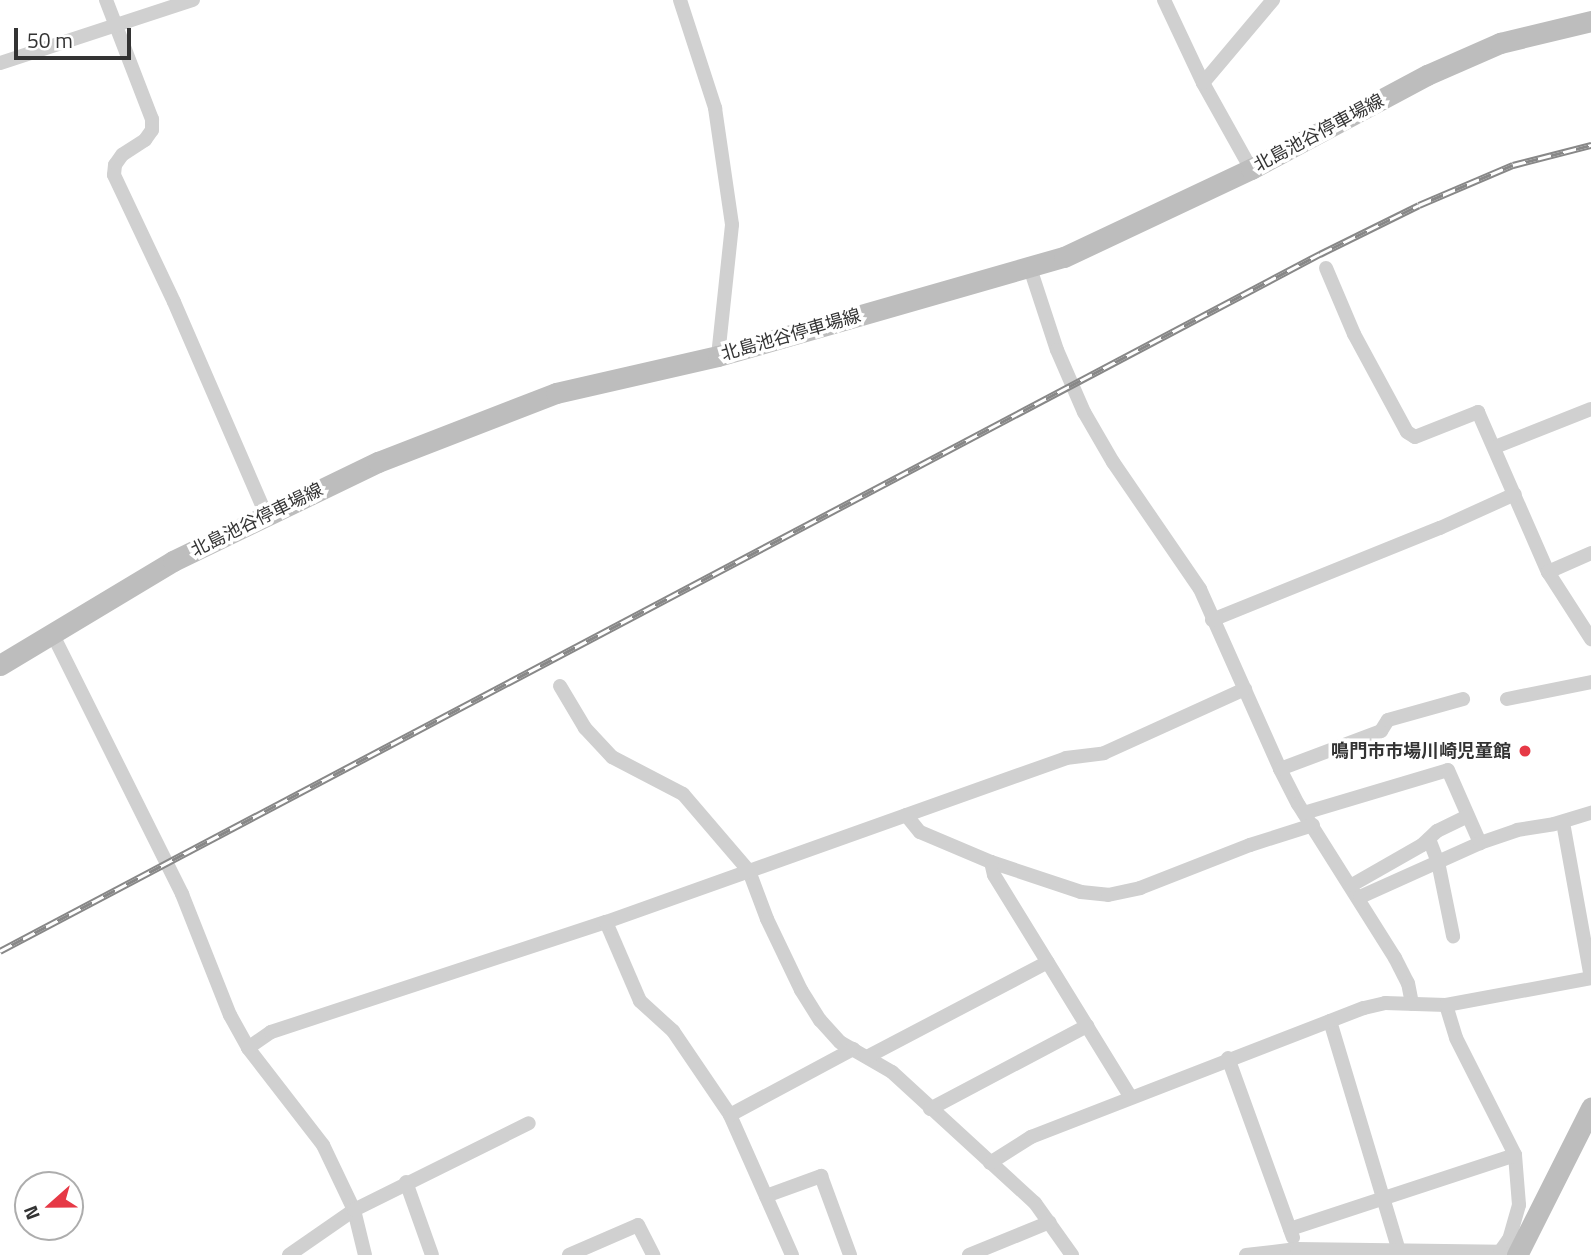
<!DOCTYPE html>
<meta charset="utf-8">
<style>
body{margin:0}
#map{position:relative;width:1591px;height:1255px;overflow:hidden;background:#fff;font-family:"Titillium Web","Noto Sans JP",sans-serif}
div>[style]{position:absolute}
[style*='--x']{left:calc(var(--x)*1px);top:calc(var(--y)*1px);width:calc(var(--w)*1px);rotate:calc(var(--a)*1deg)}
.street>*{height:14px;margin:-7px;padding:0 7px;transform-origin:7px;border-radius:7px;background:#d0d0d0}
.secondary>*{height:21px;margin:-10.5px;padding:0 10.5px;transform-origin:10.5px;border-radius:10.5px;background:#bdbdbd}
.rail>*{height:7px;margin-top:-3.5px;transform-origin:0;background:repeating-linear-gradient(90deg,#fff 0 13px,#888 0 26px);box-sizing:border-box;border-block:2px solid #888}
.dots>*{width:19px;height:19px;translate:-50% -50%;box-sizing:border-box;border:4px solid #fff;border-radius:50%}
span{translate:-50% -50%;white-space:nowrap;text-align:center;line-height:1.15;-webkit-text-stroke:7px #fff;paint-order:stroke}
.street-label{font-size:18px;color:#333}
.poi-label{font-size:18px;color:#333;font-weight:700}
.right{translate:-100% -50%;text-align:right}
.north{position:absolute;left:14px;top:1171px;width:70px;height:70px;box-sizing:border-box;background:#fff;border:2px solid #adadad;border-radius:50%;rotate:249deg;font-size:19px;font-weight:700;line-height:28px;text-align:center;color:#333}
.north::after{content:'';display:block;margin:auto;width:24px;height:32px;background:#e63946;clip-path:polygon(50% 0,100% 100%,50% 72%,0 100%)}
.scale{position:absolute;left:14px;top:28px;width:117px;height:32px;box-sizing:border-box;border:4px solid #333;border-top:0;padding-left:9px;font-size:21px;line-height:24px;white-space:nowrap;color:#333;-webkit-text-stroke:5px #fff;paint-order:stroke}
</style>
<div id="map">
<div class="street">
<i style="--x:106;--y:0;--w:128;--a:68.9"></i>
<i style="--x:152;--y:119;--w:11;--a:90"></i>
<i style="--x:152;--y:130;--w:12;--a:125"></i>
<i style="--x:145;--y:140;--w:27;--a:147"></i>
<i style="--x:122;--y:155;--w:12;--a:125"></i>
<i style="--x:115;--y:165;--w:10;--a:96"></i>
<i style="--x:114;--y:175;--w:140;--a:64.7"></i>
<i style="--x:174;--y:302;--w:232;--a:66.6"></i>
<i style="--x:680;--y:0;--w:114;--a:72"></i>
<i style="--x:715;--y:108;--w:118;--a:81.7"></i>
<i style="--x:732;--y:225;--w:132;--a:96.1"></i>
<i style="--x:1164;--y:0;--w:92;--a:64.8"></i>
<i style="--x:1203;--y:83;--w:98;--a:60.8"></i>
<i style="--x:0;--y:63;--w:203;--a:-18.1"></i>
<i style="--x:1203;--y:83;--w:109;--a:-49.9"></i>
<i style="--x:1030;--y:268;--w:86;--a:71.8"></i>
<i style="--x:1057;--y:350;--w:68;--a:66.5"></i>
<i style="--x:1084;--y:412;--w:58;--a:59.9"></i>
<i style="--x:1113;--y:462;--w:154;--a:55.6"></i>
<i style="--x:1200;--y:589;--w:197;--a:66"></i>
<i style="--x:1280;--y:769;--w:39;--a:63"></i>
<i style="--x:1298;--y:804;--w:182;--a:57.8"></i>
<i style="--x:1395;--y:958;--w:28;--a:63"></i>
<i style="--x:1408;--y:983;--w:21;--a:79"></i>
<i style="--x:1326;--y:268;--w:72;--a:67"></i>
<i style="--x:1354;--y:334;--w:111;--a:61.6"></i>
<i style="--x:1407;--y:432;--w:9;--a:32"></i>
<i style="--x:1415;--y:437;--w:68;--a:-21.6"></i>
<i style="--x:1478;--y:412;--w:175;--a:66.4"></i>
<i style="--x:1548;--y:572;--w:80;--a:57.3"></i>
<i style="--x:1495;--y:447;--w:103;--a:-21.6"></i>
<i style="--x:1548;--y:572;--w:47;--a:-23.8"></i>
<i style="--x:1212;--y:620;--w:246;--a:-22"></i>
<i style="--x:1440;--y:528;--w:82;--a:-24.4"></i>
<i style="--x:52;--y:633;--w:292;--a:63.5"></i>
<i style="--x:182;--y:894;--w:130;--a:68.4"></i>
<i style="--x:230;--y:1015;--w:38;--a:61"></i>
<i style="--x:248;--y:1048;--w:123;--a:52.3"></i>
<i style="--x:323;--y:1145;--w:72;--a:64.5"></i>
<i style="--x:354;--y:1210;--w:46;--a:76.3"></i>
<i style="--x:560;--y:686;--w:49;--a:59.2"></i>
<i style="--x:585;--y:728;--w:40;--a:47"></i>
<i style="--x:612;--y:757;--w:80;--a:27.5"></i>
<i style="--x:683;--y:794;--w:101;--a:49.4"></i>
<i style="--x:749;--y:871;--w:51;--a:69.4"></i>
<i style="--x:767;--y:919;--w:79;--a:64.4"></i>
<i style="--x:801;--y:990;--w:36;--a:58"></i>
<i style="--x:820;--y:1020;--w:30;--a:48"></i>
<i style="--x:840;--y:1042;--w:60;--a:30"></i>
<i style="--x:892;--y:1072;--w:194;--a:42.5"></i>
<i style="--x:1035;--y:1203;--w:64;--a:54.6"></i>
<i style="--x:1507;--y:699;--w:86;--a:-11.4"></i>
<i style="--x:1280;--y:769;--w:108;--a:-20.6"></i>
<i style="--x:1381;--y:731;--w:13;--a:-58"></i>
<i style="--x:1388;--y:720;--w:78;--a:-15.6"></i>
<i style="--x:1304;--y:813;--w:150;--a:-16.6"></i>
<i style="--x:1448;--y:770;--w:80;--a:66.3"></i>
<i style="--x:906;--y:815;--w:22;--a:51"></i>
<i style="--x:920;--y:832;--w:77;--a:22.9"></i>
<i style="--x:991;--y:862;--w:95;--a:18.4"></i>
<i style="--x:1081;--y:892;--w:27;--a:6"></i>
<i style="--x:1108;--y:895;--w:33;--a:-12"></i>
<i style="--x:1140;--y:888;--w:118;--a:-21.4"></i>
<i style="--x:1250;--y:845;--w:66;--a:-17.6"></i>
<i style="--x:1429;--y:839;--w:25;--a:69"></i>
<i style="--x:1438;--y:862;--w:76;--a:78.5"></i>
<i style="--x:991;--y:862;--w:13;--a:77"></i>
<i style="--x:994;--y:875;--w:259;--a:58.4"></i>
<i style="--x:1352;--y:885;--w:81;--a:-29.7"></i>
<i style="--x:1422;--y:845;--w:21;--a:-43"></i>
<i style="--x:1437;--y:831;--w:34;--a:-26"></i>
<i style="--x:1360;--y:897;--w:132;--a:-24.2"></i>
<i style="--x:1480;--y:843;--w:39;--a:-19"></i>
<i style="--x:1517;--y:830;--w:37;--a:-9"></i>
<i style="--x:1554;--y:824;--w:39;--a:-17"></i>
<i style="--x:606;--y:922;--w:86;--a:66.7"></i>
<i style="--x:640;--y:1001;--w:45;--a:42.3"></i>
<i style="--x:673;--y:1031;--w:102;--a:55.8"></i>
<i style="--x:1446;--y:1005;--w:34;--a:73"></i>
<i style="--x:1456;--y:1038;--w:131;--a:63.2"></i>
<i style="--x:1515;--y:1155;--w:50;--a:85.4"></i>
<i style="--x:1519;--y:1205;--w:35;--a:106"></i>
<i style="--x:1509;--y:1239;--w:16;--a:125"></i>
<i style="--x:1330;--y:1021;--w:240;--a:73.3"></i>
<i style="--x:248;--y:1048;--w:28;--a:-35"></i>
<i style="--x:271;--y:1032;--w:353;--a:-18.2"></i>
<i style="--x:606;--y:922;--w:488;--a:-19.6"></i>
<i style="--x:1066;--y:758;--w:38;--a:-7"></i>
<i style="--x:1104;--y:753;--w:155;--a:-24.4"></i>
<i style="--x:867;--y:1057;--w:204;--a:-27.7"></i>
<i style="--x:1228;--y:1058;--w:191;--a:70.1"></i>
<i style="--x:930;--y:1109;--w:178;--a:-27.9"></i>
<i style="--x:990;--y:1163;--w:49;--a:-32.4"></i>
<i style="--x:1031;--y:1137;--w:357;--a:-21.2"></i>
<i style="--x:1364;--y:1008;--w:22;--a:-13"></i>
<i style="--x:1385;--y:1003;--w:61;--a:1.9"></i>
<i style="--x:1446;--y:1005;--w:147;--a:-10.5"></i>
<i style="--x:1591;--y:978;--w:158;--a:-100.2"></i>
<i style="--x:406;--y:1182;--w:77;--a:70.4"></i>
<i style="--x:766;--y:1196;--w:59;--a:-20"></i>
<i style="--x:821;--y:1176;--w:84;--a:69.8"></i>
<i style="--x:1290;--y:1229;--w:237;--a:-18.2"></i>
<i style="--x:289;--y:1255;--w:79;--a:-34.7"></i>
<i style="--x:354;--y:1210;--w:195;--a:-26.4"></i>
<i style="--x:569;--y:1255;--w:75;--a:-23.5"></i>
<i style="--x:638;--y:1225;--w:34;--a:63"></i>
<i style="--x:792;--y:1255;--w:153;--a:-113.9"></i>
<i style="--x:730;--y:1115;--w:140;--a:-28.2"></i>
<i style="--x:969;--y:1255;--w:87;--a:-22.2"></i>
<i style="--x:1246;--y:1255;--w:51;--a:-6.7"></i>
<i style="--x:1297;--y:1249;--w:203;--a:0.8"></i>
<i style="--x:1500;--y:1252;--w:8;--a:23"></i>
</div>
<div class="secondary">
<i style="--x:0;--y:665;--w:202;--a:-31"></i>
<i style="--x:173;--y:561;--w:228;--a:-25.8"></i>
<i style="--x:378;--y:462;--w:191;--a:-21.2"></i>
<i style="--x:556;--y:393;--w:166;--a:-12.9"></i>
<i style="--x:718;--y:356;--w:360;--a:-16"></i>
<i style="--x:1064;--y:257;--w:207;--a:-25.2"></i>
<i style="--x:1251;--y:169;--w:200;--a:-28.1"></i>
<i style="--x:1427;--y:75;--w:80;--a:-23.7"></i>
<i style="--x:1500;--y:43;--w:94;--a:-13.6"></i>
<i style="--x:1517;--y:1255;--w:165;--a:-63.3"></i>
</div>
<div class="rail">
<i style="--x:0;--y:951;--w:1493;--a:-27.84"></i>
<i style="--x:1320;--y:254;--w:110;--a:-26.3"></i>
<i style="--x:1419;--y:205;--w:102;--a:-23.1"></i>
<i style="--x:1513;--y:165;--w:81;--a:-14.4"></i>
</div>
<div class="dots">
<i style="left:1525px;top:751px;background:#e63946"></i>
</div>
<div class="street-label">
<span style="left:1319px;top:133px;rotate:-28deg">北島池谷停車場線</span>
<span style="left:791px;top:335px;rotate:-16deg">北島池谷停車場線</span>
<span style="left:257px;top:520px;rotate:-26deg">北島池谷停車場線</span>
</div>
<div class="poi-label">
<span class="right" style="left:1511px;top:751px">鳴門市市場川崎児童館</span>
</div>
<div class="north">N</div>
<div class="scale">50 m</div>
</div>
